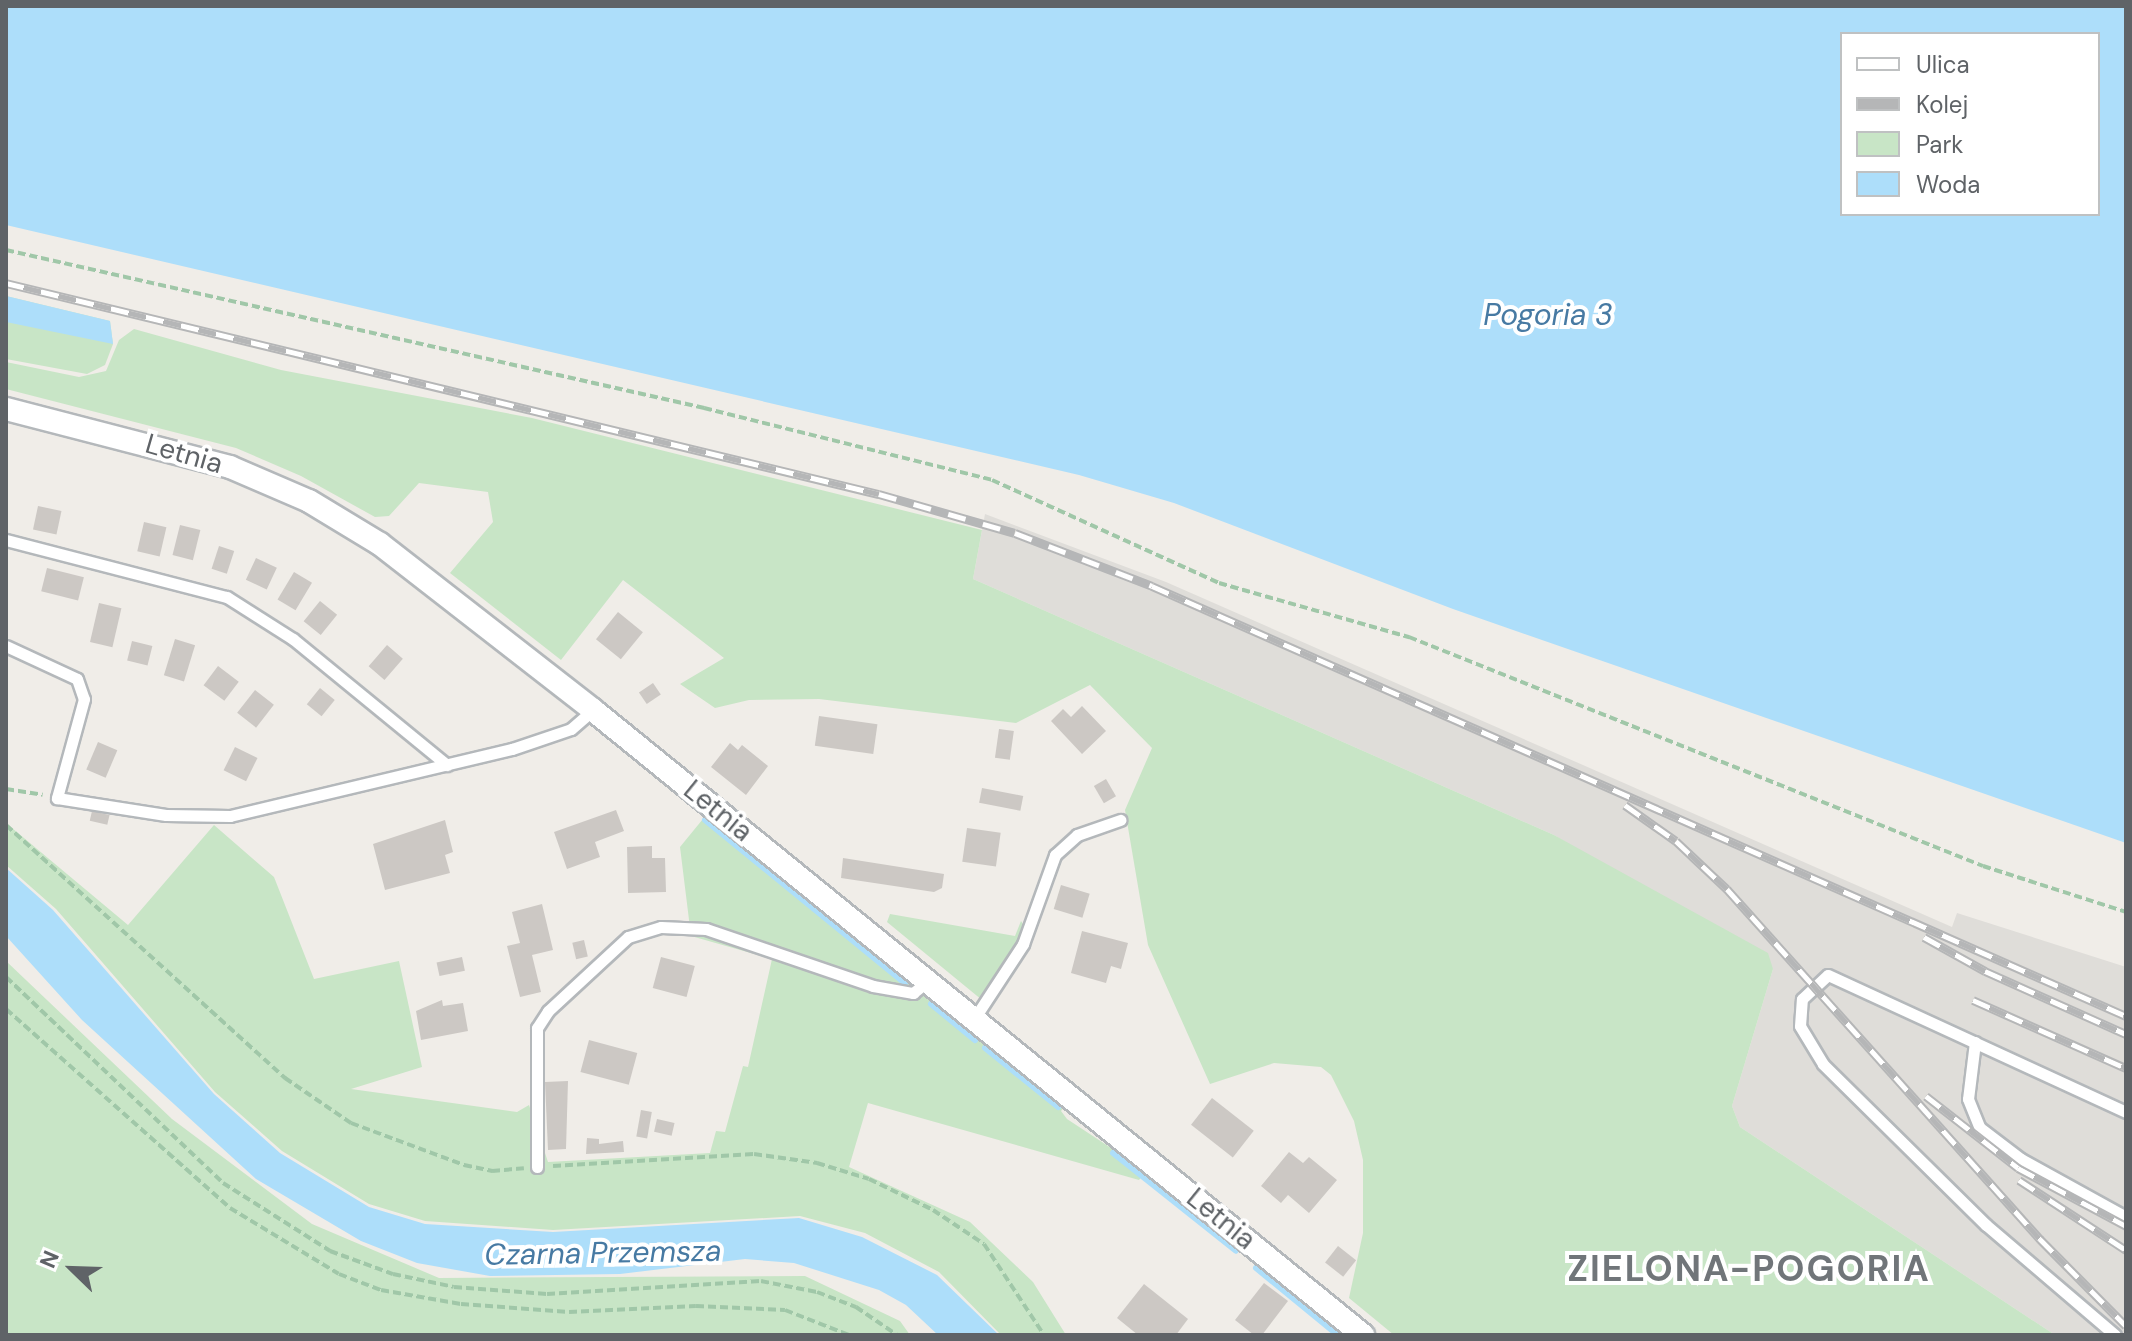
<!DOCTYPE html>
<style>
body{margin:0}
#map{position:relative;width:2132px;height:1341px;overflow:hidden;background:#f0ede8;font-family:"DM Sans",sans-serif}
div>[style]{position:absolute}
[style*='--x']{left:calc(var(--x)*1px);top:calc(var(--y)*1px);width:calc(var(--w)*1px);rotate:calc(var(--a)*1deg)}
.industrial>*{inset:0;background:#dfddd9}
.green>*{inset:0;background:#c8e5c6}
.water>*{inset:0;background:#addefa}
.stream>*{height:6px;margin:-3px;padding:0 3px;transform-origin:3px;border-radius:3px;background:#addefa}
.building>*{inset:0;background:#ccc8c4;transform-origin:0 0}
.path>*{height:4px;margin-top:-2px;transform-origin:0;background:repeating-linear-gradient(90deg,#a0c7a8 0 8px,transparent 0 12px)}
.roads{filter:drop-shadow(2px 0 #b4b8bb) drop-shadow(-2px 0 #b4b8bb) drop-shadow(0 2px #b4b8bb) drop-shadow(0 -2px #b4b8bb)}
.service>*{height:11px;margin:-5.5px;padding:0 5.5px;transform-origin:5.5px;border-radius:5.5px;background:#fff}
.minor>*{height:22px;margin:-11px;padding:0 11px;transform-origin:11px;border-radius:11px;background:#fff}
.rail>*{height:9px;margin-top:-4.5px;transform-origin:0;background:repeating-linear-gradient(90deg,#fff 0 18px,#b5b6b7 0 36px);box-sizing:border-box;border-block:2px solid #b5b6b7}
span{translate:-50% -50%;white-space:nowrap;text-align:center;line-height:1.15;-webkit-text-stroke:8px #fff;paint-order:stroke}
.street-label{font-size:28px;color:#5f6367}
.water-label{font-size:30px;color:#477aa3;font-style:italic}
.district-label{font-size:36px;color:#707579;font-weight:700;letter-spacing:2px}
.frame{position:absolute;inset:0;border:8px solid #5f6367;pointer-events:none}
.legend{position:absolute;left:1840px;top:32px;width:260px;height:184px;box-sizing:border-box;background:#fff;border:2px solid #bfc1c2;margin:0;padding:10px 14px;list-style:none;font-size:24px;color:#5f6367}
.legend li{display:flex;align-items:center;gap:16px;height:40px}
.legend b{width:40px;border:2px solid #bfc1c2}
.north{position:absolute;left:32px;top:1229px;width:80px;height:80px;-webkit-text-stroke:6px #fff;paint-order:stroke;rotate:293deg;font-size:22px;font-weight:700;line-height:32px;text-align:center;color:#5f6367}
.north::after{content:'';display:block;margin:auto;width:28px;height:36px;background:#5f6367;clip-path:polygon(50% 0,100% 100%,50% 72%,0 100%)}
</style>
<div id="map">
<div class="industrial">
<i style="clip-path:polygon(985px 514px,1166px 582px,1952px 927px,1957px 913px,2126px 967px,2126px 1335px,2055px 1335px,1740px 1127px,1732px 1106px,1773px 969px,1554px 835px,973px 579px)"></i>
</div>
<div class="green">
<i style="clip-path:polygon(6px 296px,110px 321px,113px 344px,105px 365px,87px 374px,6px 359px)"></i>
<i style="clip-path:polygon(134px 329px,281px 370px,532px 418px,982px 530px,973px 579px,1554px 835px,1768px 953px,1773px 969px,1732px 1106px,1740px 1127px,2055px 1335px,1394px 1335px,1349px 1298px,1363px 1233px,1363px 1160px,1354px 1121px,1331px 1075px,1321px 1067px,1274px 1063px,1210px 1084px,1148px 945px,1125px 810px,1152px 748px,1090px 685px,1016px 723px,819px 699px,749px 700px,715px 708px,680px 684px,724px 658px,623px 580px,561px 660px,450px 573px,493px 522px,488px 492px,419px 483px,389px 516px,375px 517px,301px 476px,236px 448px,6px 389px,6px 362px,79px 377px,106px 371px,119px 340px)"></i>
<i style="clip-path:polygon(707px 814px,1065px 1106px,1061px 1111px,1067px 1119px,1146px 1171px,1139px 1180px,868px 1103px,849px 1167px,970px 1222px,1033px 1282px,1066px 1335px,1001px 1335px,939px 1272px,865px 1233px,800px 1216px,553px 1230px,425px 1221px,369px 1204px,282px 1151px,215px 1092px,56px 909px,6px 865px,6px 823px,128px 925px,214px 825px,274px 877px,314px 979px,399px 961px,422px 1067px,351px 1089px,517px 1112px,529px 1105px,548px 1162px,710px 1153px,716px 1131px,725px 1132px,743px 1066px,748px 1067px,772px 959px,691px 936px,680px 847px)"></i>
<i style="clip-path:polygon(890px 914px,1015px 936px,1021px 921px,1025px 927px,982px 1000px,887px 922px)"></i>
<i style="clip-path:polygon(6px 961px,172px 1119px,312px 1224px,439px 1278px,805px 1276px,900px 1321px,910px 1335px,6px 1335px)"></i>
</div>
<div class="water">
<i style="clip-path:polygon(evenodd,6px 6px,2126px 6px,2126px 843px,1453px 609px,1174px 503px,1079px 475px,6px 225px,6px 6px,1842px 34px,2098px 34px,2098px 214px,1842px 214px,1842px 34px)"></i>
<i style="clip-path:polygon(6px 296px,110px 321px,113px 344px,6px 322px)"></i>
<i style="clip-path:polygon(6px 868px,53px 910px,214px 1094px,280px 1153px,369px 1207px,425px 1224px,553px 1232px,799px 1218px,862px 1237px,937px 1275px,999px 1335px,938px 1335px,906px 1305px,879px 1290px,794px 1263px,745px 1259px,620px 1274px,490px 1276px,417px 1263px,361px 1241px,256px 1179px,82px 1020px,6px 936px)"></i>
</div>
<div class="stream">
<i style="--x:705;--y:820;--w:258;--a:39.2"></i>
<i style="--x:931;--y:1004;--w:57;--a:39.3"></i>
<i style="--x:985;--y:1048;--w:94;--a:38.9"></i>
<i style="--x:1113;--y:1153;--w:157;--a:38.5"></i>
<i style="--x:1256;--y:1268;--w:106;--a:39.3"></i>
</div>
<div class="building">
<i style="left:38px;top:506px;width:24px;height:24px;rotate:12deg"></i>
<i style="left:144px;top:522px;width:23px;height:30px;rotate:13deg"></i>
<i style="left:180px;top:525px;width:21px;height:31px;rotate:14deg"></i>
<i style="left:219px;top:546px;width:16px;height:24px;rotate:18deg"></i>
<i style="left:256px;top:558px;width:23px;height:24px;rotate:25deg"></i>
<i style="left:47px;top:568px;width:38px;height:24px;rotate:14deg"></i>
<i style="left:294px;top:572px;width:21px;height:32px;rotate:31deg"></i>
<i style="left:320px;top:601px;width:22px;height:26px;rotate:39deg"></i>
<i style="left:99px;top:603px;width:23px;height:40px;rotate:13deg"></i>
<i style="left:618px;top:612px;width:32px;height:35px;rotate:39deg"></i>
<i style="left:175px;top:639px;width:21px;height:38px;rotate:17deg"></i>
<i style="left:132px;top:641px;width:21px;height:20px;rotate:14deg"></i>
<i style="left:387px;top:645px;width:21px;height:28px;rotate:41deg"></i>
<i style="left:218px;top:666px;width:26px;height:24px;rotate:37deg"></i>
<i style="left:653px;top:683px;width:14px;height:17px;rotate:56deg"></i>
<i style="left:320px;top:688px;width:19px;height:21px;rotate:39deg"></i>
<i style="left:255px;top:690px;width:24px;height:29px;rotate:38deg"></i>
<i style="clip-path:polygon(1082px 706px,1106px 731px,1082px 754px,1051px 721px,1063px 709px,1071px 717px)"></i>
<i style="left:819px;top:716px;width:59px;height:30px;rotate:8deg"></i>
<i style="left:999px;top:729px;width:15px;height:29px;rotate:8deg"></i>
<i style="left:98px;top:742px;width:21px;height:30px;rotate:23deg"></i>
<i style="clip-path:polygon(730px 743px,738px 750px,742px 745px,768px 766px,746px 795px,711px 767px)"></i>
<i style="left:235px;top:747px;width:25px;height:26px;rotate:26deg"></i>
<i style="left:1106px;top:779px;width:20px;height:14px;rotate:60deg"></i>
<i style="left:982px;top:788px;width:42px;height:15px;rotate:11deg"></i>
<i style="clip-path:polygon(616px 810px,624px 831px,595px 842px,600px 857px,567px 869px,554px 832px)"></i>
<i style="left:92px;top:811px;width:18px;height:10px;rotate:13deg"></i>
<i style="clip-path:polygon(445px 820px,453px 852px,445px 855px,450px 873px,385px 890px,373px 844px)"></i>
<i style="left:967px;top:828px;width:34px;height:34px;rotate:8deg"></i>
<i style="clip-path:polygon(652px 846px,652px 858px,665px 858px,666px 892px,628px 893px,627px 847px)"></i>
<i style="clip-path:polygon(843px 858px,944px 874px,942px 888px,934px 892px,841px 878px)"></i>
<i style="left:1061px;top:885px;width:30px;height:25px;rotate:17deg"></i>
<i style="clip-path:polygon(542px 904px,553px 950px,532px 955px,541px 992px,520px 997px,507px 946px,520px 943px,512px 912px)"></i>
<i style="clip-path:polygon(1082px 931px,1128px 943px,1121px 969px,1111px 966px,1106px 983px,1071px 973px)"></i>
<i style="left:584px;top:940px;width:17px;height:12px;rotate:77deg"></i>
<i style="left:462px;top:957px;width:14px;height:26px;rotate:78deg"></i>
<i style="left:661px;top:957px;width:35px;height:32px;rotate:15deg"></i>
<i style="clip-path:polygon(442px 1000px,443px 1006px,463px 1003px,468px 1031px,421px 1040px,416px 1011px)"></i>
<i style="left:589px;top:1040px;width:50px;height:33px;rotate:15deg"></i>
<i style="clip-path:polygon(568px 1081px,566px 1149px,548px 1150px,545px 1082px)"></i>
<i style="left:1212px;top:1098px;width:53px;height:34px;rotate:38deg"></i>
<i style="left:641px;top:1110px;width:11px;height:27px;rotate:10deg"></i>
<i style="left:657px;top:1119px;width:18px;height:13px;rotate:13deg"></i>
<i style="clip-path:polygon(587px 1138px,599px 1139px,599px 1144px,623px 1141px,624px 1152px,586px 1154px)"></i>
<i style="clip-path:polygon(1289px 1152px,1303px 1163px,1309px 1157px,1337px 1180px,1309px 1213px,1288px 1195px,1281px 1203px,1261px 1186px)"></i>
<i style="left:1338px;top:1246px;width:23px;height:21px;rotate:38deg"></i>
<i style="clip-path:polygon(1264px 1283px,1288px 1301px,1262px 1335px,1254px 1335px,1235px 1320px)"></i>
<i style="clip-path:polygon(1144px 1284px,1188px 1319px,1176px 1335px,1138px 1335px,1117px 1318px)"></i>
</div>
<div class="path">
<i style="--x:6;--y:250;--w:716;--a:12.75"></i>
<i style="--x:704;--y:408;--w:297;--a:14"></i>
<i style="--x:992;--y:480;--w:249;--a:24.4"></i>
<i style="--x:1219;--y:583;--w:198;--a:15.9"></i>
<i style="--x:1409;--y:637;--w:618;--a:21.75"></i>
<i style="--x:1983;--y:866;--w:150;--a:17.8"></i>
<i style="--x:6;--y:789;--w:37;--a:9"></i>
<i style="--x:6;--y:825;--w:377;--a:42.2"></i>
<i style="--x:285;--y:1078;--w:80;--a:34.3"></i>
<i style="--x:351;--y:1123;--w:121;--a:20.4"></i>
<i style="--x:464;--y:1165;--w:29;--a:12"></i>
<i style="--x:492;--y:1171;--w:32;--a:-5"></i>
<i style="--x:6;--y:977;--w:299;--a:43.5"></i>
<i style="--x:223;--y:1183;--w:127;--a:32.4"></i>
<i style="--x:330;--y:1251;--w:67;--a:20.1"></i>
<i style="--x:393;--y:1274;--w:62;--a:12"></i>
<i style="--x:454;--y:1287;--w:93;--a:4.3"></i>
<i style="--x:547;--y:1294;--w:214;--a:-3.5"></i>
<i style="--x:761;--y:1281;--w:57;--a:11.1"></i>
<i style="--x:817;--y:1292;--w:42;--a:21"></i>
<i style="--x:856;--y:1307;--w:50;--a:34.3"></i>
<i style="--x:6;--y:1009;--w:300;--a:41.6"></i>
<i style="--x:230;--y:1208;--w:127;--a:31.2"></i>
<i style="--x:339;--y:1274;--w:45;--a:20.9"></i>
<i style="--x:381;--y:1290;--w:81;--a:9.9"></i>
<i style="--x:461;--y:1304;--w:108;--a:4.2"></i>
<i style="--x:569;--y:1312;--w:127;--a:-2.7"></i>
<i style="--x:696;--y:1306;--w:89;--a:2.6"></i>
<i style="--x:785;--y:1310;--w:69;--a:21.3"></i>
<i style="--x:553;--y:1166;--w:201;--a:-3.4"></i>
<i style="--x:754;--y:1154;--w:64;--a:8.1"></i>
<i style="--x:817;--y:1163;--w:54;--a:17.1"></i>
<i style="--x:869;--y:1179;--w:71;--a:25.8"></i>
<i style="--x:933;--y:1210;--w:61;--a:33.7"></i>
<i style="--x:984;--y:1244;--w:109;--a:56.6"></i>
</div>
<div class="roads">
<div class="service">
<i style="--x:6;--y:540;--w:228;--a:14.5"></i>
<i style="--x:227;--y:597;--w:78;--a:32.5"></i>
<i style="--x:293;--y:639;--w:199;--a:39.3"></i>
<i style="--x:6;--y:646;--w:78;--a:24.9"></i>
<i style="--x:77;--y:679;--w:21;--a:71"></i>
<i style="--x:84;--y:699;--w:103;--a:105.3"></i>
<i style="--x:57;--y:798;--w:110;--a:8.9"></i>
<i style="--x:166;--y:815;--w:64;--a:0.9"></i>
<i style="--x:230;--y:816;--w:290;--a:-13.4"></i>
<i style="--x:512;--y:749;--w:62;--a:-18.7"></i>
<i style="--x:571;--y:729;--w:29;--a:-41"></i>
<i style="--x:974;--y:1019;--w:90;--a:-56.8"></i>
<i style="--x:1023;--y:944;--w:95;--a:-70.2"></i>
<i style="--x:1055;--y:855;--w:30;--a:-42"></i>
<i style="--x:1077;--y:835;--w:46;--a:-19.2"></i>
<i style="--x:1975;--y:1042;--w:57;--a:97"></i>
<i style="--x:1968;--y:1099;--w:31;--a:68"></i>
<i style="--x:1980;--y:1128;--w:51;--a:37.1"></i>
<i style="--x:2021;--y:1159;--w:120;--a:28.9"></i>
<i style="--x:537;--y:1167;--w:139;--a:-90"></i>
<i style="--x:537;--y:1028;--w:20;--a:-57"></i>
<i style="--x:548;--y:1011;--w:109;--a:-42.8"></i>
<i style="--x:628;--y:937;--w:34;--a:-17"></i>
<i style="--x:661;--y:927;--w:45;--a:2.5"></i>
<i style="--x:706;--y:929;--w:176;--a:18.8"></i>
<i style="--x:873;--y:986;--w:41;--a:9.9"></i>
<i style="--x:913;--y:993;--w:19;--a:-39"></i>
<i style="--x:2115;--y:1335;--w:170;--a:-139.5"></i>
<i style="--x:1986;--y:1225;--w:229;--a:-135.4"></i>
<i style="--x:1823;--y:1064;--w:44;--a:-121.2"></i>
<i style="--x:1800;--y:1026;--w:27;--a:-86"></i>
<i style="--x:1802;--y:999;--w:35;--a:-43"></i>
<i style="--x:1828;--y:975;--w:328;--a:24.7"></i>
</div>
<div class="minor">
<i style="--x:6;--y:409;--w:231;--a:14.5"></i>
<i style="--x:230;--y:467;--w:86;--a:23.3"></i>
<i style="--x:309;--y:501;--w:83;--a:31.2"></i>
<i style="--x:380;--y:544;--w:270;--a:37.9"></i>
<i style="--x:593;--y:710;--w:992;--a:39.07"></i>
</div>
</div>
<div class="rail">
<i style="--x:6;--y:283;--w:898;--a:13.59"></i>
<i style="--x:879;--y:494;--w:141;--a:16"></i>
<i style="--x:1015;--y:533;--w:147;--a:21.1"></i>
<i style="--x:1152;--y:586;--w:1065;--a:23.82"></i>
<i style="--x:1625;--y:805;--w:62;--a:35.2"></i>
<i style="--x:1676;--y:841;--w:70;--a:43.3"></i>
<i style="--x:1727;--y:889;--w:470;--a:48.2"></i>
<i style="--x:2040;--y:1239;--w:122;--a:45.3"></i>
<i style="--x:1924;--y:937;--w:70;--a:29.1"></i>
<i style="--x:1985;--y:971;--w:154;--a:24.1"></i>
<i style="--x:1973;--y:1000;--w:167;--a:24"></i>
<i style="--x:1926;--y:1096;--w:117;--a:38"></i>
<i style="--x:2018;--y:1168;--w:123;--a:28.2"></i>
<i style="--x:2019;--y:1180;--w:128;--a:33.2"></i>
</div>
<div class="street-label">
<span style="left:184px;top:454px;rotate:16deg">Letnia</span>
<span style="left:718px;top:811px;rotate:39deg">Letnia</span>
<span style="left:1221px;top:1219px;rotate:39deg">Letnia</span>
</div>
<div class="water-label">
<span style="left:1548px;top:315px">Pogoria 3</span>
<span style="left:603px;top:1253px;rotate:-1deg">Czarna Przemsza</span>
</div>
<div class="district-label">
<span style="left:1749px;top:1269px">ZIELONA-POGORIA</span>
</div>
<div class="frame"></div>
<ul class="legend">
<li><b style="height:10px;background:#fff"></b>Ulica</li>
<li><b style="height:10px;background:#b5b6b7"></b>Kolej</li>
<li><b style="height:22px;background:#c8e5c6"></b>Park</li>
<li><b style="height:22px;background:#addefa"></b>Woda</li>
</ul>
<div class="north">N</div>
</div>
